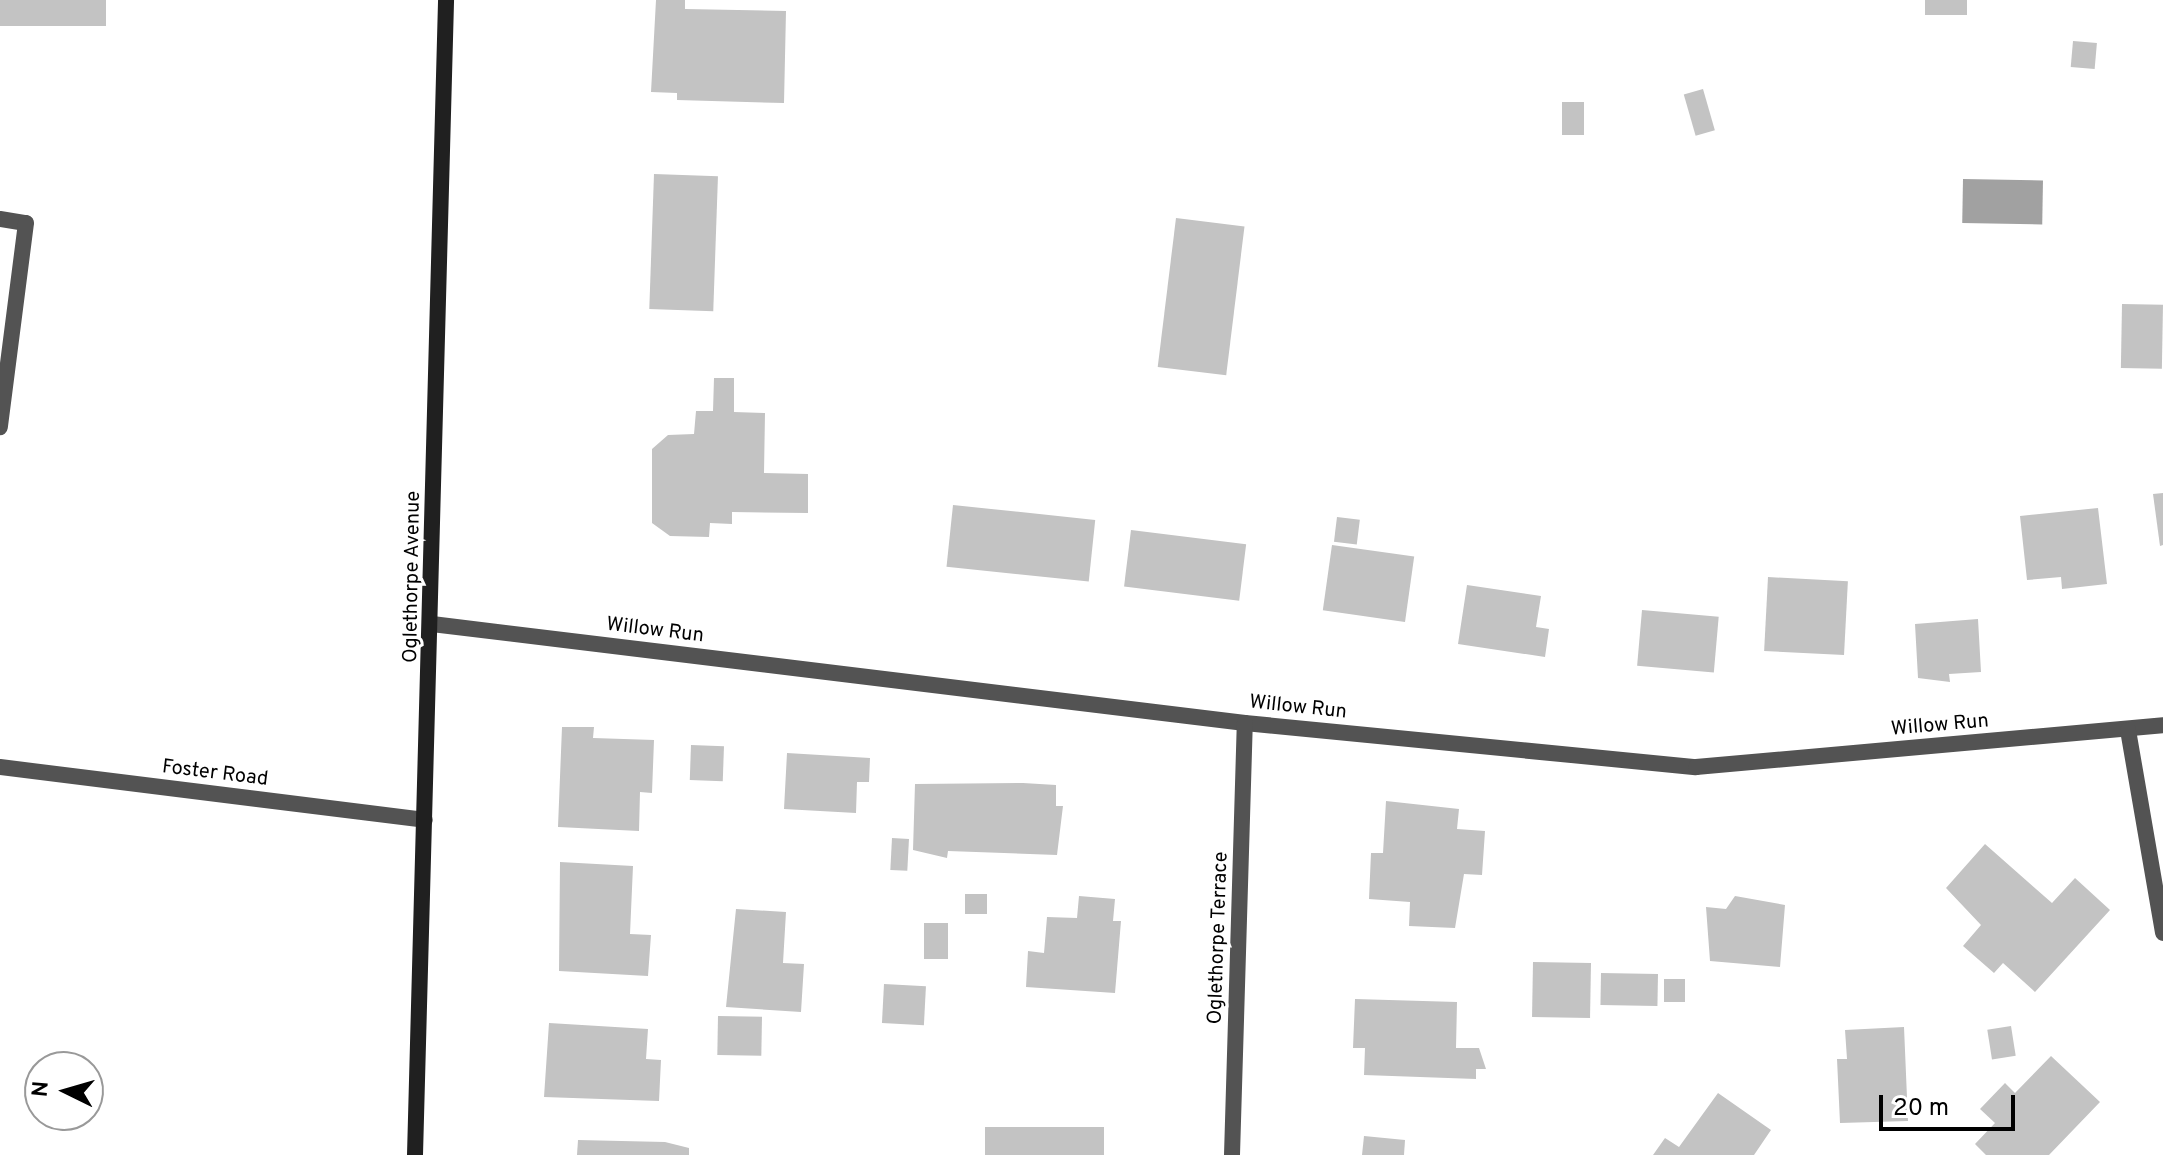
<!DOCTYPE html>
<style>
body{margin:0}
#map{position:relative;width:2163px;height:1155px;overflow:hidden;background:#fff;font-family:Overpass,sans-serif}
div>[style]{position:absolute}
[style*='--x']{left:calc(var(--x)*1px);top:calc(var(--y)*1px);width:calc(var(--w)*1px);rotate:calc(var(--a)*1deg)}
.water>*{inset:0;background:#a1a1a1;transform-origin:0 0}
.building>*{inset:0;background:#c3c3c3;transform-origin:0 0}
.street>*{height:16px;margin:-8px;padding:0 8px;transform-origin:8px;border-radius:8px;background:#535353}
.secondary>*{height:16px;margin:-8px;padding:0 8px;transform-origin:8px;border-radius:8px;background:#202020}
span{translate:-50% -50%;white-space:nowrap;text-align:center;line-height:1.15;-webkit-text-stroke:6px #fff;paint-order:stroke}
.street-label{font-size:20px;color:#000}
.north{position:absolute;left:24px;top:1051px;width:80px;height:80px;box-sizing:border-box;background:#fff;border:2px solid #999;border-radius:50%;rotate:275deg;font-size:22px;font-weight:700;line-height:32px;text-align:center;color:#000}
.north::after{content:'';display:block;margin:auto;width:28px;height:36px;background:#000;clip-path:polygon(50% 0,100% 100%,50% 72%,0 100%)}
.scale{position:absolute;left:1879px;top:1095px;width:136px;height:36px;box-sizing:border-box;border:4px solid #000;border-top:0;padding-left:10px;font-size:24px;line-height:28px;white-space:nowrap;color:#000;-webkit-text-stroke:6px #fff;paint-order:stroke}
</style>
<div id="map">
<div class="water">
<i style="left:1963px;top:179px;width:80px;height:44px;rotate:1deg"></i>
</div>
<div class="building">
<i style="left:0;top:0;width:106px;height:26px"></i>
<i style="clip-path:polygon(656px 0,685px 0,685px 9px,786px 11px,784px 103px,677px 100px,677px 93px,651px 92px)"></i>
<i style="left:1925px;top:0;width:42px;height:15px"></i>
<i style="left:2073px;top:41px;width:24px;height:26px;rotate:5deg"></i>
<i style="left:1703px;top:89px;width:43px;height:20px;rotate:74deg"></i>
<i style="left:1562px;top:102px;width:22px;height:33px"></i>
<i style="left:654px;top:174px;width:64px;height:135px;rotate:2deg"></i>
<i style="left:1176px;top:218px;width:69px;height:150px;rotate:7deg"></i>
<i style="left:2122px;top:304px;width:41px;height:64px;rotate:1deg"></i>
<i style="clip-path:polygon(714px 378px,734px 378px,734px 412px,765px 413px,764px 473px,808px 474px,808px 513px,732px 512px,732px 524px,710px 523px,709px 537px,670px 536px,652px 523px,652px 449px,668px 435px,694px 434px,696px 411px,713px 411px)"></i>
<i style="clip-path:polygon(2163px 493px,2163px 545px,2160px 546px,2153px 494px)"></i>
<i style="left:953px;top:505px;width:143px;height:62px;rotate:6deg"></i>
<i style="clip-path:polygon(2098px 508px,2107px 584px,2062px 589px,2061px 577px,2027px 580px,2020px 516px)"></i>
<i style="left:1337px;top:517px;width:23px;height:25px;rotate:7deg"></i>
<i style="left:1131px;top:530px;width:116px;height:57px;rotate:7deg"></i>
<i style="left:1332px;top:545px;width:83px;height:66px;rotate:8deg"></i>
<i style="left:1768px;top:577px;width:80px;height:74px;rotate:3deg"></i>
<i style="clip-path:polygon(1467px 585px,1541px 596px,1536px 627px,1549px 629px,1545px 657px,1458px 644px)"></i>
<i style="left:1642px;top:610px;width:77px;height:56px;rotate:5deg"></i>
<i style="clip-path:polygon(1978px 619px,1981px 672px,1949px 674px,1950px 682px,1918px 678px,1915px 624px)"></i>
<i style="clip-path:polygon(562px 727px,594px 727px,593px 738px,654px 740px,652px 793px,640px 792px,639px 831px,558px 827px)"></i>
<i style="left:691px;top:745px;width:33px;height:35px;rotate:2deg"></i>
<i style="clip-path:polygon(787px 753px,870px 758px,869px 782px,857px 782px,856px 813px,784px 809px)"></i>
<i style="clip-path:polygon(1023px 783px,1056px 785px,1056px 806px,1063px 806px,1057px 855px,948px 851px,947px 858px,913px 850px,915px 784px)"></i>
<i style="clip-path:polygon(1386px 801px,1459px 809px,1457px 829px,1485px 831px,1482px 875px,1464px 874px,1455px 928px,1409px 926px,1410px 902px,1369px 899px,1371px 853px,1383px 853px)"></i>
<i style="left:892px;top:838px;width:17px;height:32px;rotate:3deg"></i>
<i style="clip-path:polygon(1985px 844px,2052px 903px,2075px 878px,2110px 910px,2035px 992px,2003px 963px,1994px 973px,1963px 946px,1981px 925px,1946px 888px)"></i>
<i style="clip-path:polygon(560px 862px,633px 866px,630px 934px,651px 935px,648px 976px,559px 971px)"></i>
<i style="left:965px;top:894px;width:22px;height:20px"></i>
<i style="clip-path:polygon(1079px 896px,1115px 899px,1113px 921px,1121px 921px,1115px 993px,1026px 987px,1028px 951px,1044px 953px,1047px 917px,1077px 918px)"></i>
<i style="clip-path:polygon(1735px 896px,1785px 905px,1780px 967px,1710px 961px,1706px 907px,1726px 909px)"></i>
<i style="clip-path:polygon(736px 909px,786px 912px,783px 963px,804px 964px,801px 1012px,726px 1007px)"></i>
<i style="left:924px;top:923px;width:24px;height:36px"></i>
<i style="left:1533px;top:962px;width:58px;height:55px;rotate:1deg"></i>
<i style="left:1601px;top:973px;width:57px;height:32px;rotate:1deg"></i>
<i style="left:1664px;top:979px;width:21px;height:23px"></i>
<i style="left:884px;top:984px;width:42px;height:39px;rotate:3deg"></i>
<i style="clip-path:polygon(1355px 999px,1457px 1002px,1456px 1048px,1479px 1048px,1486px 1069px,1476px 1069px,1476px 1079px,1364px 1075px,1365px 1048px,1353px 1048px)"></i>
<i style="left:718px;top:1016px;width:44px;height:39px;rotate:1deg"></i>
<i style="clip-path:polygon(549px 1023px,648px 1029px,646px 1059px,661px 1060px,659px 1101px,544px 1097px)"></i>
<i style="left:2011px;top:1026px;width:30px;height:24px;rotate:81deg"></i>
<i style="clip-path:polygon(1904px 1027px,1908px 1121px,1840px 1123px,1837px 1059px,1847px 1059px,1845px 1030px)"></i>
<i style="clip-path:polygon(2051px 1056px,2100px 1102px,2049px 1155px,1986px 1155px,1975px 1144px,1995px 1123px,1980px 1109px,2005px 1083px,2015px 1093px)"></i>
<i style="clip-path:polygon(1718px 1093px,1771px 1130px,1754px 1155px,1653px 1155px,1665px 1138px,1679px 1147px)"></i>
<i style="left:1104px;top:1127px;width:28px;height:119px;rotate:90deg"></i>
<i style="clip-path:polygon(1364px 1136px,1405px 1140px,1404px 1155px,1362px 1155px)"></i>
<i style="clip-path:polygon(578px 1140px,665px 1142px,689px 1148px,689px 1155px,577px 1155px)"></i>
</div>
<div class="street">
<i style="--x:0;--y:219;--w:26;--a:9"></i>
<i style="--x:26;--y:223;--w:206;--a:97.3"></i>
<i style="--x:432;--y:624;--w:819;--a:6.94"></i>
<i style="--x:1245;--y:723;--w:453;--a:5.6"></i>
<i style="--x:1696;--y:767;--w:469;--a:-5.1"></i>
<i style="--x:2128;--y:730;--w:206;--a:80.2"></i>
<i style="--x:0;--y:767;--w:428;--a:7.1"></i>
<i style="--x:1232;--y:1155;--w:432;--a:-88.3"></i>
</div>
<div class="secondary">
<i style="--x:415;--y:1155;--w:1155;--a:-88.46"></i>
</div>
<div class="street-label">
<span style="left:413px;top:577px;rotate:-89deg">Oglethorpe Avenue</span>
<span style="left:655px;top:631px;rotate:7deg">Willow Run</span>
<span style="left:1298px;top:708px;rotate:6deg">Willow Run</span>
<span style="left:1940px;top:726px;rotate:-5deg">Willow Run</span>
<span style="left:215px;top:774px;rotate:7deg">Foster Road</span>
<span style="left:1219px;top:938px;rotate:-88deg">Oglethorpe Terrace</span>
</div>
<div class="north">N</div>
<div class="scale">20 m</div>
</div>
